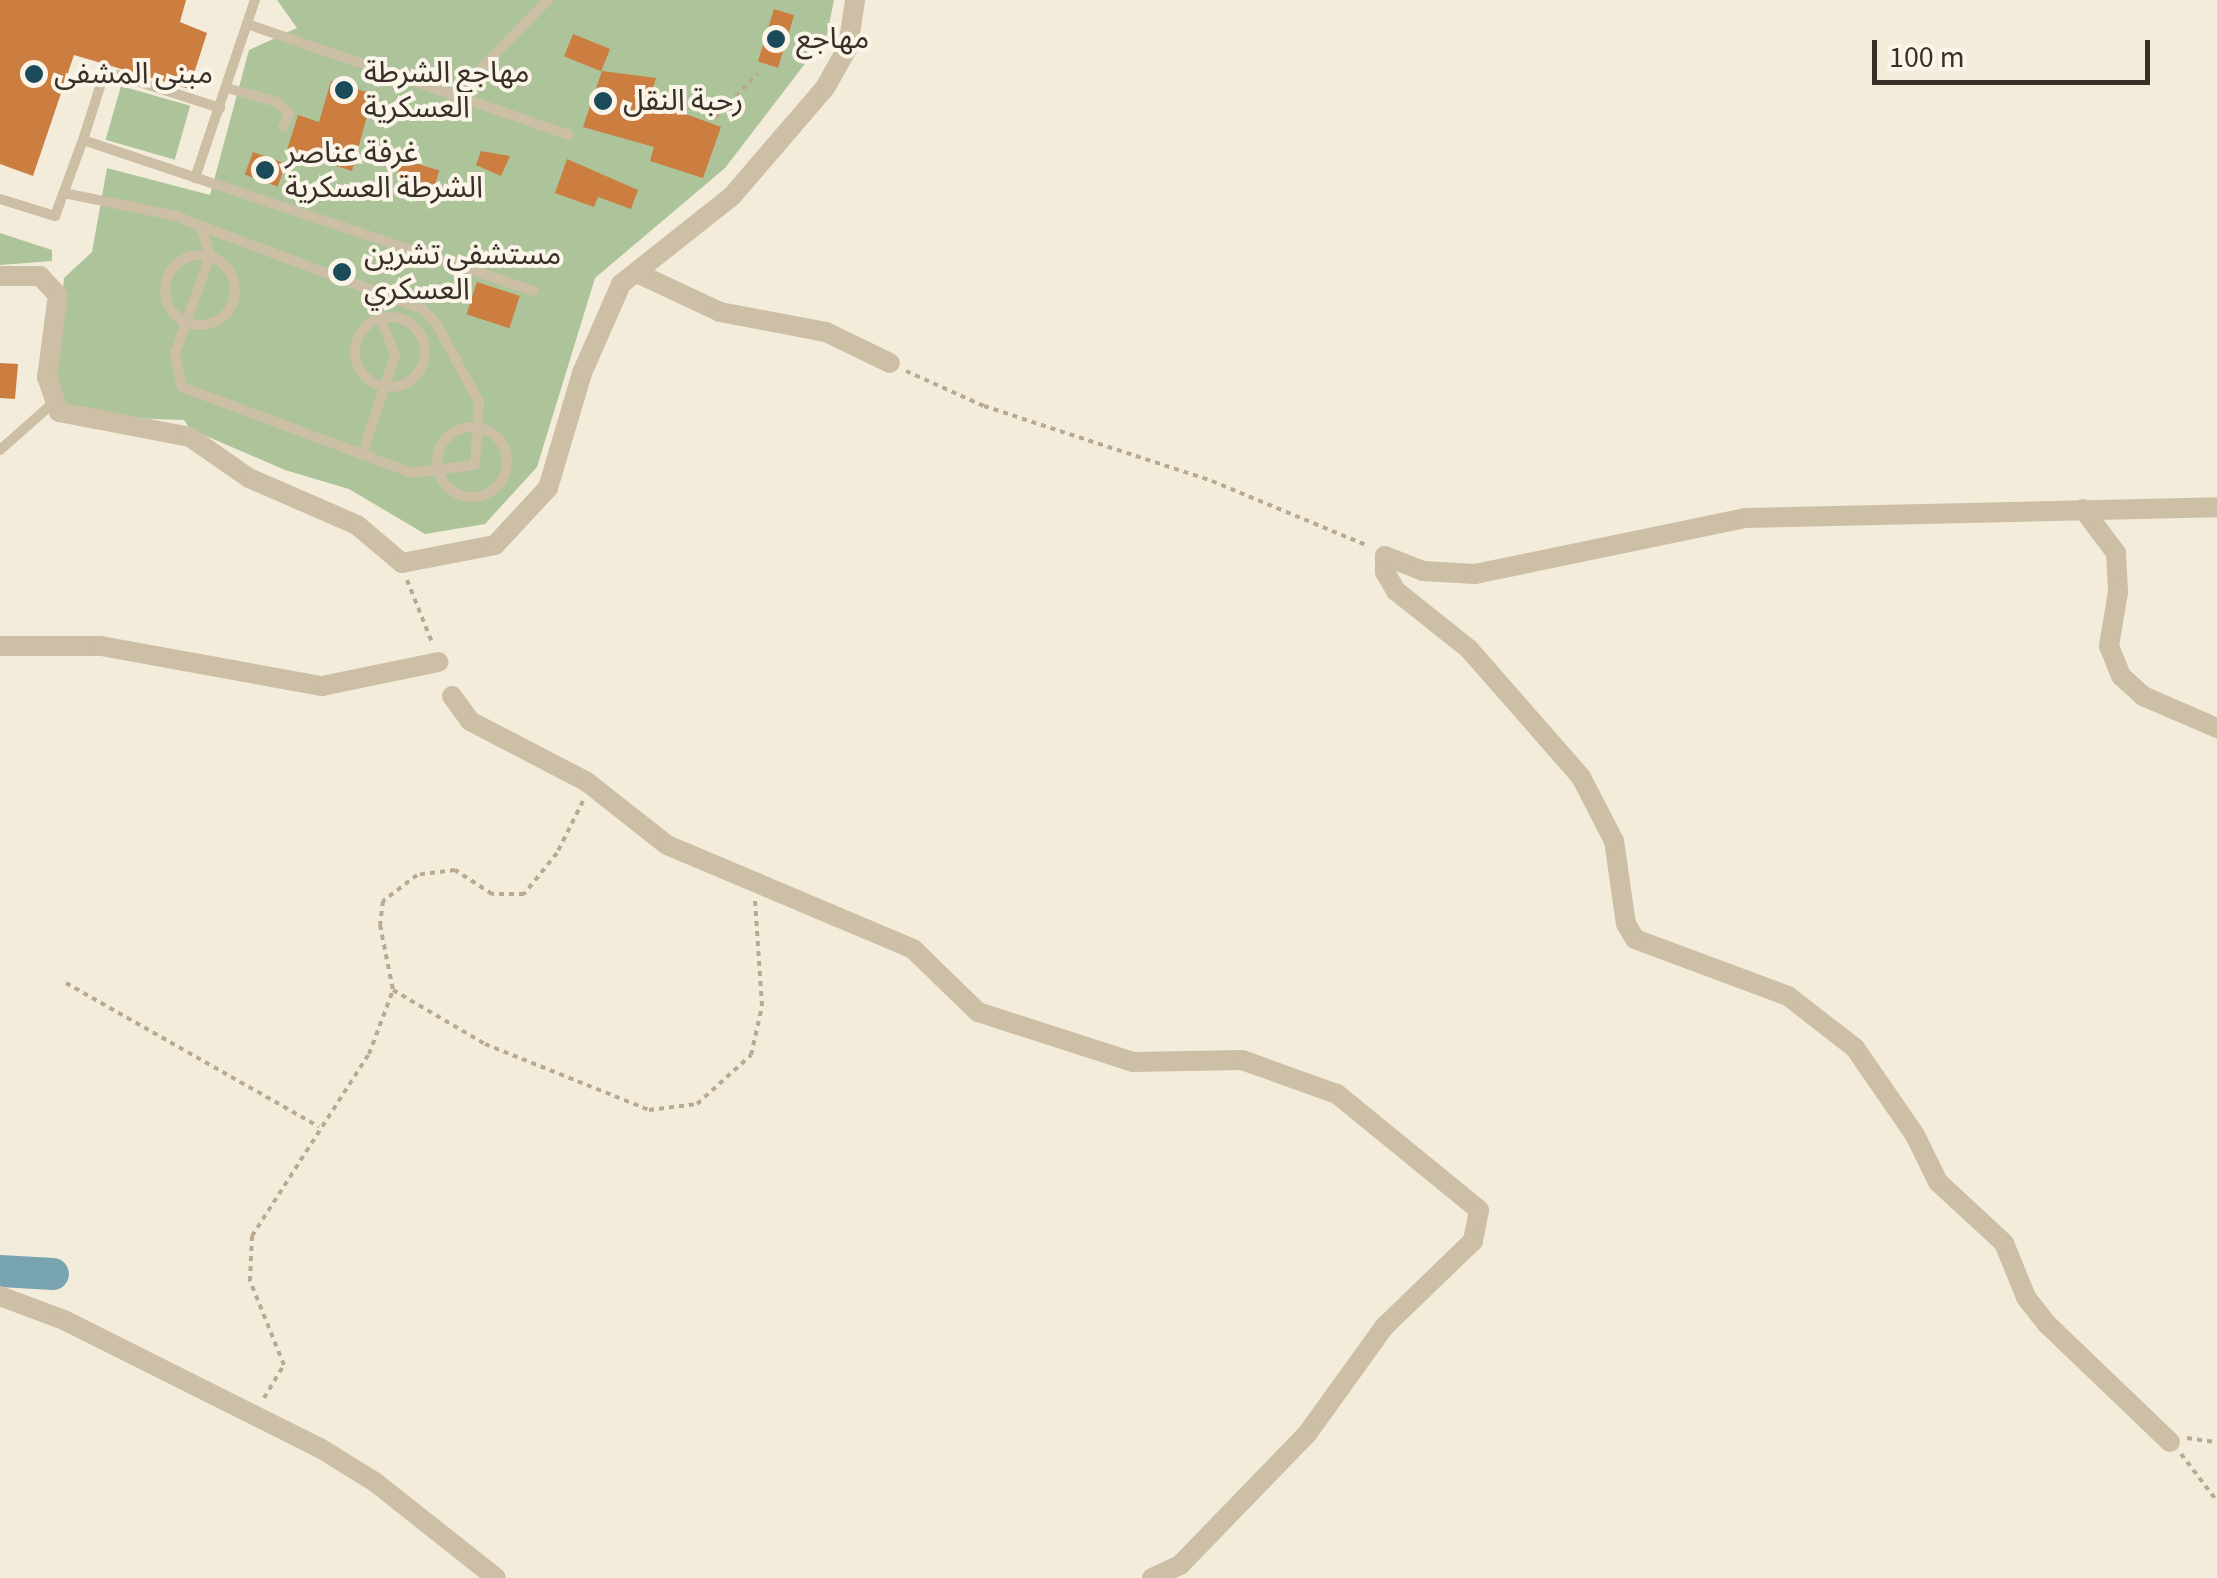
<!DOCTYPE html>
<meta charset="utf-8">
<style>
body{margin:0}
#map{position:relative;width:2217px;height:1578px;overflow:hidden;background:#f3ecdb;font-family:"Source Sans 3","Noto Sans Arabic",sans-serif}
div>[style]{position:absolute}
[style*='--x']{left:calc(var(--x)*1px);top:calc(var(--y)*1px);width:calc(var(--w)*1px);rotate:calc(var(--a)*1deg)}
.green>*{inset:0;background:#adc39a;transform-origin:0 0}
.river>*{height:32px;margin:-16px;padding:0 16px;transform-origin:16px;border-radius:16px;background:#78a4b2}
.building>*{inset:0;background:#cc7d40;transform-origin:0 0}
.path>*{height:4px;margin-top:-2px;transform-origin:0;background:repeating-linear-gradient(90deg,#b8a990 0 5px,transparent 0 10px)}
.lane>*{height:10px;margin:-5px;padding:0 5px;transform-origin:5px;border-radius:5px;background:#ccbfa6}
.lane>.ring{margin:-5px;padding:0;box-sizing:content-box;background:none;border:10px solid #ccbfa6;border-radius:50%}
.street>*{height:20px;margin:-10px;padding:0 10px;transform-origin:10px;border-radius:10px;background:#ccbfa6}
.dots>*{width:28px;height:28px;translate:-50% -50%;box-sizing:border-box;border:5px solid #faf5e8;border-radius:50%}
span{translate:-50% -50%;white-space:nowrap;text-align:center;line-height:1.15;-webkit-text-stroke:8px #faf5e8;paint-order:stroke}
.poi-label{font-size:30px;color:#383027}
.left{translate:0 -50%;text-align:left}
.scale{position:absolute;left:1872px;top:40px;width:278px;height:45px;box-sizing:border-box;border:5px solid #383027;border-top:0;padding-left:12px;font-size:30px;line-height:35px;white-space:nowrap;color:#383027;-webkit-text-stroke:8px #faf5e8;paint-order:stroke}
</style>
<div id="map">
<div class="green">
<i style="clip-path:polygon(277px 0,834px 0,827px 35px,725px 168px,595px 278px,537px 467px,485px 524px,425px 534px,349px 489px,285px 470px,190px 429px,184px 420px,71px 416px,53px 393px,64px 278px,92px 252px,107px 168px,210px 195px,249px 50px,297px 28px)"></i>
<i style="left:121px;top:86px;width:72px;height:56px;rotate:16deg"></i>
<i style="clip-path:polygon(0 233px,52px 250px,52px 261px,0 265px)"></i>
</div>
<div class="river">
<i style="--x:0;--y:1271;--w:53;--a:3.2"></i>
</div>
<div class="building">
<i style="clip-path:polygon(0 0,186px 0,180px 22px,207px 33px,189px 89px,74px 55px,33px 176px,0 164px)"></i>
<i style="left:774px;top:9px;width:21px;height:55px;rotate:17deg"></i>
<i style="left:573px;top:34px;width:40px;height:24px;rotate:22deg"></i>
<i style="clip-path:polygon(602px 71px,656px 78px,651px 93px,686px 104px,683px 113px,721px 127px,703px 178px,650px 161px,654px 147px,583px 127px)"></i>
<i style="clip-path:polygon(331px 81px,373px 94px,352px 171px,287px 150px,298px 115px,319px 122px)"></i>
<i style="clip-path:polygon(481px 151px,510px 156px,501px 176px,476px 165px)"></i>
<i style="left:253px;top:152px;width:35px;height:24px;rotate:20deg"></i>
<i style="left:402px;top:159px;width:39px;height:20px;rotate:17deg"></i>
<i style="clip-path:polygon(567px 159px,638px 190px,631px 209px,598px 197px,594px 207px,555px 193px)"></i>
<i style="left:477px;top:282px;width:45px;height:34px;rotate:18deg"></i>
<i style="clip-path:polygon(0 363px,18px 364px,15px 399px,0 398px)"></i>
</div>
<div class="path">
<i style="--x:715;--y:118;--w:62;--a:-46.3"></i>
<i style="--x:906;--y:371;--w:85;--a:24.2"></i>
<i style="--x:984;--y:406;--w:240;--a:18.2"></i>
<i style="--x:1212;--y:481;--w:169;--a:22.6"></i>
<i style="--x:407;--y:580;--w:70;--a:68.2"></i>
<i style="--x:583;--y:801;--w:58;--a:116.6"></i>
<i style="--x:557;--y:853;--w:53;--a:128.8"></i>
<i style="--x:524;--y:894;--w:32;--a:180"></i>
<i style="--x:492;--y:894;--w:44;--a:-147"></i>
<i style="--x:455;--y:870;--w:38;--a:173"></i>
<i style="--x:417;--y:875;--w:43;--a:142.6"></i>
<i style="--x:383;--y:901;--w:24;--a:97"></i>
<i style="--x:380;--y:925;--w:66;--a:78.7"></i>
<i style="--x:393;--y:990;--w:107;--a:30.4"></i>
<i style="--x:485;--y:1044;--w:177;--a:21.9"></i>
<i style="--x:649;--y:1110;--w:48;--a:-7.1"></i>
<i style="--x:697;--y:1104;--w:73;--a:-42.2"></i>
<i style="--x:751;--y:1055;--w:50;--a:-77.3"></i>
<i style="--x:762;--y:1006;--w:106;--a:-93.8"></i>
<i style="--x:66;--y:983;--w:291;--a:29.6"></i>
<i style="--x:264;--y:1398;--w:39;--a:-59"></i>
<i style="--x:284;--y:1365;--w:91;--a:-112"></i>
<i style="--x:250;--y:1281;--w:45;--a:-87.5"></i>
<i style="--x:252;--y:1236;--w:216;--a:-57.3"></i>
<i style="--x:369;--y:1054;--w:68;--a:-69.4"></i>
<i style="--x:2187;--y:1438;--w:30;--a:8"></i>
<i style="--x:2181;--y:1454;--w:59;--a:52.5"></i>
</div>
<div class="lane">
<i style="--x:250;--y:25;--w:337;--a:19"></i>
<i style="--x:227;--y:88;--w:52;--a:15.6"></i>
<i style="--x:277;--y:102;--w:16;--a:43"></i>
<i style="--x:289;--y:113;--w:15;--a:113"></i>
<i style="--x:454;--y:96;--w:134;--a:-45.6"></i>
<i style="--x:83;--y:140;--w:72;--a:-72.3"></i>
<i style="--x:105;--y:71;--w:121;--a:17.8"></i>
<i style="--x:195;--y:178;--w:188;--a:-71.4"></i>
<i style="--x:64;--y:193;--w:114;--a:11.6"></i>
<i style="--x:176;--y:216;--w:27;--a:22"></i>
<i style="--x:201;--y:226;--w:179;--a:20.6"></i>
<i style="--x:369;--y:289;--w:57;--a:20.7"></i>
<i style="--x:422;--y:309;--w:20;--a:45"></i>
<i style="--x:436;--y:323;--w:90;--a:61.4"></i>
<i style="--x:479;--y:402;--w:63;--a:93.6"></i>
<i style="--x:475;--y:465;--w:64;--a:172.8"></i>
<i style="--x:412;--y:473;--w:246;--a:-159.5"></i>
<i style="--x:182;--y:387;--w:35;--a:-102"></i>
<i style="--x:175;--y:353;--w:103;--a:-70.2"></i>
<i style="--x:210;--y:256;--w:31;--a:-107"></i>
<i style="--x:0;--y:199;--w:58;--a:17.2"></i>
<i style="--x:55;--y:216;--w:81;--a:-69.8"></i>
<i style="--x:83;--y:140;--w:475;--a:18.5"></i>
<i class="ring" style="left:165px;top:255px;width:60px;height:60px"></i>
<i class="ring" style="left:355px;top:317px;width:60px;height:60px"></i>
<i class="ring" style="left:437px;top:427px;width:60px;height:60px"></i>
<i style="--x:0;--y:450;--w:69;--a:-41.5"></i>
<i style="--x:362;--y:455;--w:105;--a:-71.7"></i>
<i style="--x:395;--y:355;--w:70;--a:-111.8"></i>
</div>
<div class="street">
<i style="--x:639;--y:274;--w:89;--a:25.1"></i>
<i style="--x:720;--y:312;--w:108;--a:10.7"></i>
<i style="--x:826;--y:332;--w:71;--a:25.8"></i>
<i style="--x:0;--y:276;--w:40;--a:0"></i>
<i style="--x:40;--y:276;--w:26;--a:47"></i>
<i style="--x:58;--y:295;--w:83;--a:97.6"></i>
<i style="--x:47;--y:377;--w:37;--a:71"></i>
<i style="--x:59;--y:412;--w:133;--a:10.8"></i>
<i style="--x:190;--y:437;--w:72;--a:34.8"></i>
<i style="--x:249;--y:478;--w:118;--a:23.5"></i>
<i style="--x:357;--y:525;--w:59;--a:40.2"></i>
<i style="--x:402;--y:563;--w:95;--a:-11"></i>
<i style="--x:495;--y:545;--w:78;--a:-47.1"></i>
<i style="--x:548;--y:488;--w:120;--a:-73.5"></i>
<i style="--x:582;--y:373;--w:97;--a:-66.3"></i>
<i style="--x:621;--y:284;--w:142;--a:-38.4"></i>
<i style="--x:732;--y:196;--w:143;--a:-49.3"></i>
<i style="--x:825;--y:88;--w:47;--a:-60.7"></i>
<i style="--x:848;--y:47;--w:48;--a:-81.5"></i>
<i style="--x:2083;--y:509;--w:55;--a:53.1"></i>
<i style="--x:2116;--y:553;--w:39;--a:87"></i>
<i style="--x:2118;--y:592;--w:55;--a:99.5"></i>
<i style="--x:2109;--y:646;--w:32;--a:68"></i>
<i style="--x:2121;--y:676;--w:30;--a:42"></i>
<i style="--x:2143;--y:696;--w:81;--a:23.4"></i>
<i style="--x:0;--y:646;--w:101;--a:0"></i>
<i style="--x:101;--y:646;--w:225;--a:10.3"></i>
<i style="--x:322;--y:686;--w:119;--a:-11.6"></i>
<i style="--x:452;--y:696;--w:31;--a:54"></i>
<i style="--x:470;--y:721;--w:132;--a:27.5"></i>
<i style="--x:587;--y:782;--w:102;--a:38.2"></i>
<i style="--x:667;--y:845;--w:267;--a:22.9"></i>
<i style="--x:913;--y:949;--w:91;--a:44.1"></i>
<i style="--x:978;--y:1012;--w:163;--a:17.9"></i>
<i style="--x:1133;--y:1062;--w:109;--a:-1.1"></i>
<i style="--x:1242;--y:1060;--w:101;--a:19.7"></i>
<i style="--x:1337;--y:1094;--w:183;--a:39.2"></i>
<i style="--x:1479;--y:1210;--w:32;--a:101"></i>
<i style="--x:1473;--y:1241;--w:124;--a:136"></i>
<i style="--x:1384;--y:1327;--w:132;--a:125.7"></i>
<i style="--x:1307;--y:1434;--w:182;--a:134.1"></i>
<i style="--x:1180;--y:1565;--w:31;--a:155"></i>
<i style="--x:0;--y:1296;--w:68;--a:20.6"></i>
<i style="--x:64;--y:1320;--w:286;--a:26.6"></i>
<i style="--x:320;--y:1448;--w:65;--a:31.7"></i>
<i style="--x:375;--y:1482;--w:154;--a:38.4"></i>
<i style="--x:2170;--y:1442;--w:172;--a:-136.2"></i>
<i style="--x:2046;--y:1323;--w:33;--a:-128"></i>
<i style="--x:2026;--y:1297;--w:58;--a:-112.2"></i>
<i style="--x:2004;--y:1243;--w:90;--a:-137.3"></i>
<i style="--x:1938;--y:1182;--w:52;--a:-116.1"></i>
<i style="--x:1915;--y:1135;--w:106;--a:-124.6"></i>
<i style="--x:1855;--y:1048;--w:85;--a:-142.2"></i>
<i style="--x:1788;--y:996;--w:163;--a:-159.6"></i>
<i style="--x:1635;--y:939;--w:17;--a:-121"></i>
<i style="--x:1626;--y:924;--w:84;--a:-98.2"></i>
<i style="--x:1614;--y:841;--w:72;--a:-117.3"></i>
<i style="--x:1581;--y:777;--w:170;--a:-131.2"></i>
<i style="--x:1469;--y:649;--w:93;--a:-141.5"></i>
<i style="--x:1396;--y:591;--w:22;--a:-120"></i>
<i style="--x:1385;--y:572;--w:16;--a:-90"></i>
<i style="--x:1385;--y:556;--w:41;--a:21.5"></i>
<i style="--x:1423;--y:571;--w:52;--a:3.3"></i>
<i style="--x:1475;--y:574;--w:276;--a:-11.7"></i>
<i style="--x:1745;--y:518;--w:472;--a:-1.3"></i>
</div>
<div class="dots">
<i style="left:776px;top:39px;background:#1b4b5b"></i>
<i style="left:34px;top:74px;background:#1b4b5b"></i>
<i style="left:344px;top:90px;background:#1b4b5b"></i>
<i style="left:603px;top:101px;background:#1b4b5b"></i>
<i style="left:265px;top:170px;background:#1b4b5b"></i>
<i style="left:342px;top:272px;background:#1b4b5b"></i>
</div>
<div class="poi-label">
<span class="left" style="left:796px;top:39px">مهاجع</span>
<span class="left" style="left:364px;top:90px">مهاجع الشرطة<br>العسكرية</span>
<span class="left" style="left:54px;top:74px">مبنى المشفى</span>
<span class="left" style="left:623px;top:101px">رحبة النقل</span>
<span class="left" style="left:285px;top:170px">غرفة عناصر<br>الشرطة العسكرية</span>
<span class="left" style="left:364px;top:272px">مستشفى تشرين<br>العسكري</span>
</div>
<div class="scale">100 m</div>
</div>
